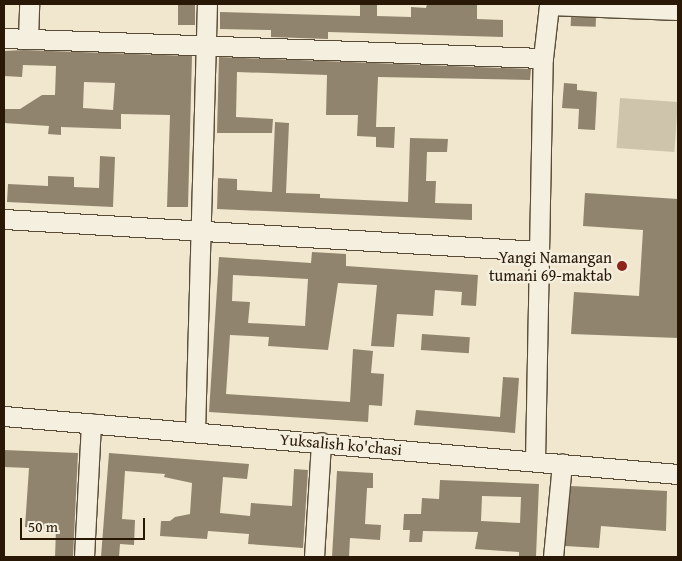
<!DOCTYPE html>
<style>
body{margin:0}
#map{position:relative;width:682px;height:561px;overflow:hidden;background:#f0e7ce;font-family:"Gentium Book Plus",serif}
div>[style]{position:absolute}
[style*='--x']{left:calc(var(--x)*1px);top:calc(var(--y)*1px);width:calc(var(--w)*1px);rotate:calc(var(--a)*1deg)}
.green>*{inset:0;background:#cec4ac;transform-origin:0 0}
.building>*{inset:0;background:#90846e;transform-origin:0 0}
.roads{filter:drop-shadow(1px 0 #5a4c37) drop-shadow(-1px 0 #5a4c37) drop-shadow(0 1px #5a4c37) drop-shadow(0 -1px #5a4c37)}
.street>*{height:19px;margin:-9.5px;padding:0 9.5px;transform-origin:9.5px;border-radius:9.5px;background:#f5efdf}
.dots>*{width:14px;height:14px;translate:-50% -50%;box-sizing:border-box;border:2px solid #f5efdf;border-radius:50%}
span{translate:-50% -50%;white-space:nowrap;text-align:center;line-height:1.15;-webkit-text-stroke:4.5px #f5efdf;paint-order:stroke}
.poi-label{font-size:16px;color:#281805}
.right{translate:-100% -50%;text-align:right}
.street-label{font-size:16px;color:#281805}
.frame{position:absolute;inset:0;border:5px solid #281805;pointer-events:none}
.scale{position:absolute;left:20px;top:518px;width:125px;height:22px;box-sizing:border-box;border:2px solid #281805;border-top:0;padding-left:6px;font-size:15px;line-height:18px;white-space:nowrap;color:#281805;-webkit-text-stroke:4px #f5efdf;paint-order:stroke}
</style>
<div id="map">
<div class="green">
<i style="left:620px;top:98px;width:58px;height:50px;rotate:4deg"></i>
</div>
<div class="building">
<i style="left:178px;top:4px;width:17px;height:21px"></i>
<i style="clip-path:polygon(360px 4px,377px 4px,377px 16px,411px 17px,411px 7px,426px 8px,427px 4px,477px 4px,477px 19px,503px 20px,503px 37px,328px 32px,328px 39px,271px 37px,271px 30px,220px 29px,220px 12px,360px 16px)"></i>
<i style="left:571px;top:17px;width:25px;height:9px;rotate:2deg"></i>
<i style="clip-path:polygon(evenodd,24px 50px,192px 56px,188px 207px,167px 207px,170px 115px,121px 114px,121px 129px,61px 127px,61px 135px,48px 134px,49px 126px,4px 123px,4px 109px,20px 109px,42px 95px,55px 95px,56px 66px,23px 65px,22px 77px,4px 76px,4px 51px,24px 50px,84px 82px,115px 83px,113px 110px,83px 108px,84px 82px)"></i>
<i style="clip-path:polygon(219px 57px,531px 69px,530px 80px,378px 77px,376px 127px,395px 127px,394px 148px,376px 147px,376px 137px,357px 136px,358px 115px,326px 115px,327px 75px,237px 72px,236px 117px,273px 119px,272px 133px,217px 133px)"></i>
<i style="clip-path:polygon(564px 83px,577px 84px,577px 90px,597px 92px,595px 130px,578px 129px,579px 109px,562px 108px)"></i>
<i style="clip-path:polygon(275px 122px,289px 123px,286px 193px,320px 194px,320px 198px,408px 202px,410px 138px,448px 139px,447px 152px,427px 152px,426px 181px,436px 181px,435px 203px,472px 204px,472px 220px,217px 209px,218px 178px,237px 179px,237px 190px,272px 192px)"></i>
<i style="clip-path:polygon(100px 156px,115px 157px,113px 207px,7px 202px,8px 184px,48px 186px,48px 176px,74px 177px,74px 187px,99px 188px)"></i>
<i style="clip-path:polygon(585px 193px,678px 199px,678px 338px,571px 334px,574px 292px,639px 296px,643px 230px,583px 226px)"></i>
<i style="clip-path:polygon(evenodd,312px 252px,346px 254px,346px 266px,478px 275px,476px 306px,461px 305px,462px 292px,435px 290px,433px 316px,397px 314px,394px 347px,371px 346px,377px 285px,338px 283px,328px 350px,268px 346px,269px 337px,230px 335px,226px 394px,350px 402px,353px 349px,373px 351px,371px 373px,384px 374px,382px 406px,369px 405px,368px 422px,209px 412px,219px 257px,311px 263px,312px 252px,233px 275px,308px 279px,305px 326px,248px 323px,250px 302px,232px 301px,233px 275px)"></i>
<i style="left:422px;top:334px;width:48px;height:16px;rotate:4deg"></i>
<i style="clip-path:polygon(503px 377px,519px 378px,515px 433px,414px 425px,416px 410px,500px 417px)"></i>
<i style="clip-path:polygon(4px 450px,78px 453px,73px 557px,55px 557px,56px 529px,25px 527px,29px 468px,4px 467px)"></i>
<i style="clip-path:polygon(109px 453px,249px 464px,247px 479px,223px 477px,220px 513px,250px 516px,251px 503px,292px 506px,294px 469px,308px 470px,303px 548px,248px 544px,249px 534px,208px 531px,207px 539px,160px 536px,161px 521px,170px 521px,175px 517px,190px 514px,192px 483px,164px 477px,165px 474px,125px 471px,122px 519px,135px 520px,134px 545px,120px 544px,119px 557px,101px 557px)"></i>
<i style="clip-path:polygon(337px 471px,373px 473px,373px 488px,367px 488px,365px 524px,381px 525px,380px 540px,350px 538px,349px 557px,332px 557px)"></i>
<i style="clip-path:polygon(evenodd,440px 480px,539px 484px,536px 557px,519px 557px,519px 552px,475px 549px,478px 532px,423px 531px,422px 542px,409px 542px,410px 530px,403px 530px,404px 514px,421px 514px,422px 498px,439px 499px,440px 480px,482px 496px,521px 497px,520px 523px,481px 521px,482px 496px)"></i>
<i style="clip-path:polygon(571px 486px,667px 491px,666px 531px,601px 526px,599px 548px,565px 546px)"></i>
</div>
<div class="roads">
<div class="street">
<i style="--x:4;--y:38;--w:539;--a:2.13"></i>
<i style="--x:543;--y:58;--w:53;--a:-83.5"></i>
<i style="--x:549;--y:5;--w:129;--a:2.2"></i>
<i style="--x:28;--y:39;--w:35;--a:-88"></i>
<i style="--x:4;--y:219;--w:536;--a:3.42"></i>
<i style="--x:4;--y:416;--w:676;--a:4.92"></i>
<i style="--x:195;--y:432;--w:428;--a:-88.4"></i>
<i style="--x:535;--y:461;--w:403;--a:-88.9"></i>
<i style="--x:84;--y:557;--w:134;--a:-87"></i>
<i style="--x:314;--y:557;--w:115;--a:-86.5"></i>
<i style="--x:553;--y:557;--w:94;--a:-84.5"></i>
</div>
</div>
<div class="dots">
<i style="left:622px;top:266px;background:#8f2418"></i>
</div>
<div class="poi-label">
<span class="right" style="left:612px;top:266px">Yangi Namangan<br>tumani 69-maktab</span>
</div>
<div class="street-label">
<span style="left:341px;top:444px;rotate:5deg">Yuksalish ko'chasi</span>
</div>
<div class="frame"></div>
<div class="scale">50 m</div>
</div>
